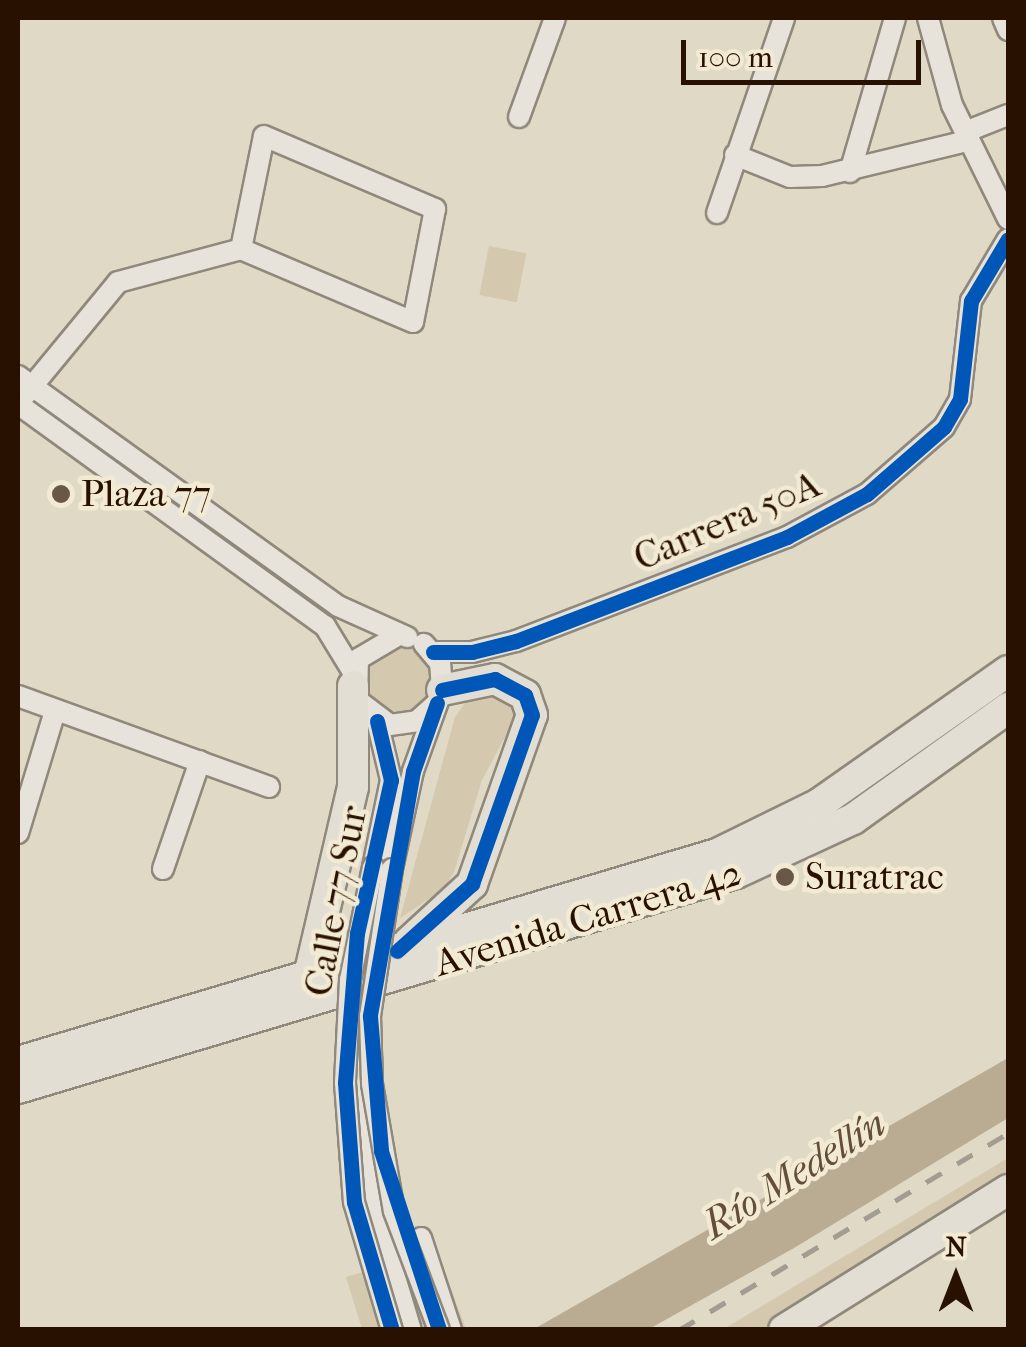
<!DOCTYPE html>
<meta charset="utf-8">
<style>
body{margin:0}
#map{position:relative;width:1026px;height:1347px;overflow:hidden;background:#e0d9c6;font-family:"IM FELL French Canon",serif}
div>[style]{position:absolute}
[style*='--x']{left:calc(var(--x)*1px);top:calc(var(--y)*1px);width:calc(var(--w)*1px);rotate:calc(var(--a)*1deg)}
.green>*{inset:0;background:#d4c8af;transform-origin:0 0}
.round{border-radius:50%}
.water>*{inset:0;background:#baac92}
.roads{filter:drop-shadow(2px 0 #8f887b) drop-shadow(-2px 0 #8f887b) drop-shadow(0 2px #8f887b) drop-shadow(0 -2px #8f887b)}
.minor>*{height:20px;margin:-10px;padding:0 10px;transform-origin:10px;border-radius:10px;background:#e7e3da}
.highway>*{height:30px;margin:-15px;padding:0 15px;transform-origin:15px;border-radius:15px;background:#e3ded3}
.rail>*{height:5px;margin-top:-2.5px;transform-origin:0;background:repeating-linear-gradient(90deg,#a29c93 0 18px,transparent 0 36px)}
.bridges{filter:drop-shadow(2px 0 #8f887b) drop-shadow(-2px 0 #8f887b) drop-shadow(0 2px #8f887b) drop-shadow(0 -2px #8f887b)}
.minor-bridge>*{height:20px;margin:-10px;padding:0 10px;transform-origin:10px;border-radius:10px;background:#e7e3da}
.cycleway>*{height:15px;margin:-7.5px;padding:0 7.5px;transform-origin:7.5px;border-radius:7.5px;background:#0057b8}
.dots>*{width:28px;height:28px;translate:-50% -50%;box-sizing:border-box;border:5px solid #f2ead3;border-radius:50%}
span{translate:-50% -50%;white-space:nowrap;text-align:center;line-height:1.15;-webkit-text-stroke:9px #f2ead3;paint-order:stroke}
.poi-label{font-size:38px;color:#291102}
.left{translate:0 -50%;text-align:left}
.street-label{font-size:38px;color:#291102}
.water-label{font-size:40px;color:#634e39;font-style:italic}
.frame{position:absolute;inset:0;border:20px solid #291102;pointer-events:none}
.north{position:absolute;left:906px;top:1227px;width:100px;height:100px;-webkit-text-stroke:8px #f2ead3;paint-order:stroke;rotate:0deg;font-size:28px;font-weight:700;line-height:40px;text-align:center;color:#291102}
.north::after{content:'';display:block;margin:auto;width:35px;height:45px;background:#291102;clip-path:polygon(50% 0,100% 100%,50% 72%,0 100%)}
.scale{position:absolute;left:681px;top:40px;width:240px;height:45px;box-sizing:border-box;border:5px solid #291102;border-top:0;padding-left:12px;font-size:30px;line-height:35px;white-space:nowrap;color:#291102;-webkit-text-stroke:8px #f2ead3;paint-order:stroke}
</style>
<div id="map">
<div class="green">
<i style="left:489px;top:246px;width:38px;height:50px;rotate:11deg"></i>
<i class="round" style="left:365px;top:646px;width:68px;height:68px"></i>
<i style="clip-path:polygon(498px 692px,514px 700px,517px 715px,482px 780px,454px 872px,444px 889px,400px 918px,455px 717px,467px 700px)"></i>
<i style="clip-path:polygon(1008px 1158px,1008px 1175px,762px 1329px,722px 1330px)"></i>
<i style="clip-path:polygon(437px 1251px,466px 1329px,362px 1329px,346px 1277px)"></i>
</div>
<div class="water">
<i style="clip-path:polygon(1008px 1058px,1008px 1118px,794px 1248px,649px 1329px,534px 1329px)"></i>
</div>
<div class="roads">
<div class="minor">
<i style="--x:928;--y:18;--w:90;--a:74.6"></i>
<i style="--x:952;--y:105;--w:127;--a:63.8"></i>
<i style="--x:1003;--y:18;--w:13;--a:67"></i>
<i style="--x:519;--y:117;--w:105;--a:-70"></i>
<i style="--x:965;--y:132;--w:46;--a:-21.6"></i>
<i style="--x:264;--y:136;--w:186;--a:23.1"></i>
<i style="--x:435;--y:209;--w:115;--a:101"></i>
<i style="--x:413;--y:322;--w:187;--a:-157"></i>
<i style="--x:241;--y:249;--w:115;--a:-78.5"></i>
<i style="--x:735;--y:155;--w:59;--a:21.8"></i>
<i style="--x:790;--y:177;--w:32;--a:-2"></i>
<i style="--x:822;--y:176;--w:149;--a:-13.6"></i>
<i style="--x:850;--y:172;--w:160;--a:-73.7"></i>
<i style="--x:717;--y:213;--w:206;--a:-71"></i>
<i style="--x:18;--y:376;--w:394;--a:35.7"></i>
<i style="--x:338;--y:606;--w:76;--a:24.2"></i>
<i style="--x:25;--y:395;--w:146;--a:-50.5"></i>
<i style="--x:118;--y:282;--w:127;--a:-15"></i>
<i style="--x:18;--y:404;--w:379;--a:35.9"></i>
<i style="--x:325;--y:626;--w:54;--a:58.7"></i>
<i style="--x:397;--y:636;--w:45;--a:149.5"></i>
<i style="--x:358;--y:659;--w:41;--a:91.4"></i>
<i style="--x:357;--y:700;--w:41;--a:37.1"></i>
<i style="--x:390;--y:725;--w:27;--a:-8"></i>
<i style="--x:417;--y:721;--w:27;--a:-42"></i>
<i style="--x:433;--y:652;--w:39;--a:0"></i>
<i style="--x:472;--y:652;--w:45;--a:-14"></i>
<i style="--x:516;--y:641;--w:290;--a:-21"></i>
<i style="--x:787;--y:537;--w:91;--a:-28.3"></i>
<i style="--x:867;--y:494;--w:102;--a:-41"></i>
<i style="--x:944;--y:427;--w:32;--a:-60"></i>
<i style="--x:960;--y:399;--w:99;--a:-83.6"></i>
<i style="--x:971;--y:301;--w:72;--a:-59.2"></i>
<i style="--x:18;--y:696;--w:267;--a:19.9"></i>
<i style="--x:18;--y:833;--w:127;--a:-73.1"></i>
<i style="--x:373;--y:867;--w:89;--a:-78.3"></i>
<i style="--x:391;--y:780;--w:61;--a:-103.3"></i>
<i style="--x:163;--y:869;--w:114;--a:-71.1"></i>
<i style="--x:392;--y:869;--w:100;--a:-77.9"></i>
<i style="--x:413;--y:771;--w:86;--a:-70.3"></i>
<i style="--x:442;--y:690;--w:27;--a:-94"></i>
<i style="--x:440;--y:663;--w:25;--a:-130"></i>
<i style="--x:356;--y:1031;--w:177;--a:84.2"></i>
<i style="--x:374;--y:1207;--w:128;--a:73.3"></i>
<i style="--x:421;--y:1238;--w:97;--a:71.9"></i>
</div>
<div class="highway">
<i style="--x:409;--y:942;--w:86;--a:-42.6"></i>
<i style="--x:472;--y:884;--w:179;--a:-70.5"></i>
<i style="--x:532;--y:715;--w:21;--a:-109"></i>
<i style="--x:525;--y:695;--w:34;--a:-152"></i>
<i style="--x:495;--y:679;--w:54;--a:168.3"></i>
<i style="--x:309;--y:976;--w:194;--a:-76.9"></i>
<i style="--x:353;--y:787;--w:101;--a:-90"></i>
<i style="--x:18;--y:1062;--w:729;--a:-16.57"></i>
<i style="--x:717;--y:854;--w:114;--a:-26.1"></i>
<i style="--x:819;--y:804;--w:231;--a:-35.1"></i>
<i style="--x:18;--y:1088;--w:749;--a:-16.67"></i>
<i style="--x:736;--y:873;--w:129;--a:-24.8"></i>
<i style="--x:853;--y:819;--w:191;--a:-35.6"></i>
<i style="--x:784;--y:1330;--w:264;--a:-32"></i>
</div>
</div>
<div class="rail">
<i style="--x:679;--y:1330;--w:383;--a:-30.9"></i>
</div>
<div class="bridges">
<div class="minor-bridge">
<i style="--x:373;--y:867;--w:115;--a:101.5"></i>
<i style="--x:350;--y:980;--w:103;--a:92.8"></i>
<i style="--x:345;--y:1083;--w:119;--a:85.7"></i>
<i style="--x:354;--y:1202;--w:134;--a:73.5"></i>
<i style="--x:392;--y:869;--w:149;--a:98.5"></i>
<i style="--x:370;--y:1016;--w:68;--a:88.3"></i>
<i style="--x:372;--y:1084;--w:129;--a:80.2"></i>
<i style="--x:394;--y:1211;--w:127;--a:69.3"></i>
</div>
</div>
<div class="cycleway">
<i style="--x:433;--y:652;--w:39;--a:0"></i>
<i style="--x:472;--y:652;--w:45;--a:-14"></i>
<i style="--x:516;--y:641;--w:290;--a:-21"></i>
<i style="--x:787;--y:537;--w:91;--a:-28.3"></i>
<i style="--x:867;--y:494;--w:102;--a:-41"></i>
<i style="--x:944;--y:427;--w:32;--a:-60"></i>
<i style="--x:960;--y:399;--w:99;--a:-83.6"></i>
<i style="--x:971;--y:301;--w:72;--a:-59.2"></i>
<i style="--x:437;--y:703;--w:72;--a:109.4"></i>
<i style="--x:413;--y:771;--w:249;--a:100"></i>
<i style="--x:370;--y:1016;--w:135;--a:85.3"></i>
<i style="--x:381;--y:1151;--w:188;--a:72"></i>
<i style="--x:377;--y:721;--w:61;--a:76.7"></i>
<i style="--x:391;--y:780;--w:157;--a:102.5"></i>
<i style="--x:357;--y:933;--w:150;--a:94.6"></i>
<i style="--x:345;--y:1083;--w:119;--a:85.7"></i>
<i style="--x:354;--y:1202;--w:134;--a:73.5"></i>
<i style="--x:397;--y:951;--w:101;--a:-41.8"></i>
<i style="--x:472;--y:884;--w:179;--a:-70.5"></i>
<i style="--x:532;--y:715;--w:21;--a:-109"></i>
<i style="--x:525;--y:695;--w:34;--a:-152"></i>
<i style="--x:495;--y:679;--w:54;--a:168.3"></i>
</div>
<div class="dots">
<i style="left:61px;top:494px;background:#695747"></i>
<i style="left:785px;top:877px;background:#695747"></i>
</div>
<div class="poi-label">
<span class="left" style="left:81px;top:494px">Plaza 77</span>
<span class="left" style="left:805px;top:877px">Suratrac</span>
</div>
<div class="street-label">
<span style="left:727px;top:521px;rotate:-23deg">Carrera 50A</span>
<span style="left:336px;top:901px;rotate:-79deg">Calle 77 Sur</span>
<span style="left:588px;top:918px;rotate:-17deg">Avenida Carrera 42</span>
</div>
<div class="water-label">
<span style="left:794px;top:1174px;rotate:-32deg">Río Medellín</span>
</div>
<div class="frame"></div>
<div class="north">N</div>
<div class="scale">100 m</div>
</div>
